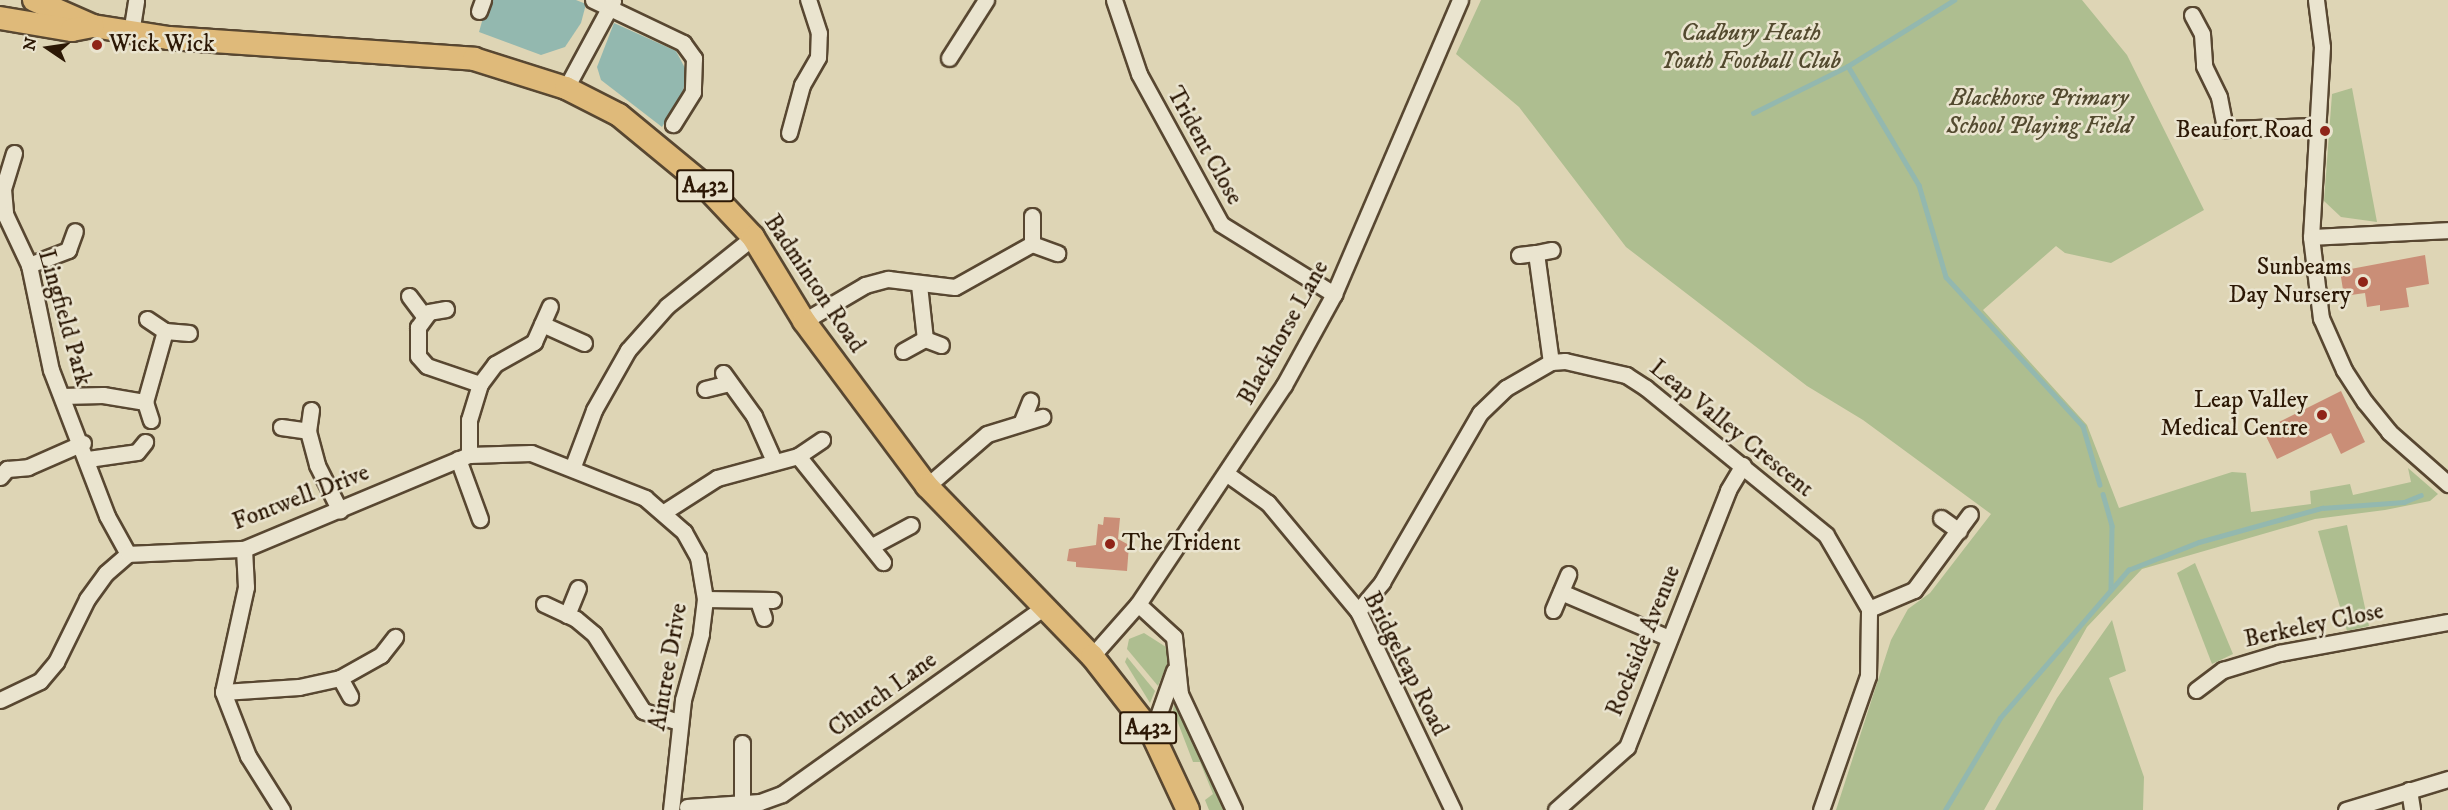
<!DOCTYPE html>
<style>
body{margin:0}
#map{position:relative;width:2448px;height:810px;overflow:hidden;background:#ded5b5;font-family:"IM FELL DW Pica",serif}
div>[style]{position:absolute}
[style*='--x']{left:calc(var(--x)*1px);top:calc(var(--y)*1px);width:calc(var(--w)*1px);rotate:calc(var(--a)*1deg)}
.green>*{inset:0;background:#aebe90}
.water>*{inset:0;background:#93b8af}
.stream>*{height:4.5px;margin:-2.25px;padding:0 2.25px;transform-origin:2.25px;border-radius:2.25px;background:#93b8af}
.building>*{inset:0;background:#ca8e77}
.roads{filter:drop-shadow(2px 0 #584731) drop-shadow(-2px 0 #584731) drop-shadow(0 2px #584731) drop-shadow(0 -2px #584731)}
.street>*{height:15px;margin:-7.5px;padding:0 7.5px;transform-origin:7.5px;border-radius:7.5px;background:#eae4cf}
.primary>*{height:22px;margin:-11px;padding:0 11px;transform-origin:11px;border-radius:11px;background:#dfba7a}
.dots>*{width:16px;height:16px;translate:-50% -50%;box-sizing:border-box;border:3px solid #eae4cf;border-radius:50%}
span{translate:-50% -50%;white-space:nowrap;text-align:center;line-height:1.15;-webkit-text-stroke:5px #eae4cf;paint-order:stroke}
.shield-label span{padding:2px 4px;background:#eae4cf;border:2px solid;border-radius:4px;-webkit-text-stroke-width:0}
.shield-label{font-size:22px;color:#2c1805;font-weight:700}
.park-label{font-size:24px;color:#534a2f;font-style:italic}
.poi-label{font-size:24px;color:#2c1805}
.left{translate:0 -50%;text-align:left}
.right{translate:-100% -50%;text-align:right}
.street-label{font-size:24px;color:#2c1805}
.north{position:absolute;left:18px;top:18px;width:60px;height:60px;-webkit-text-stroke:4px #eae4cf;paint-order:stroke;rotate:283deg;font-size:16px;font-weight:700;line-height:24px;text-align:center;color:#2c1805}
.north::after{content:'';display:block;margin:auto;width:21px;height:27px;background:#2c1805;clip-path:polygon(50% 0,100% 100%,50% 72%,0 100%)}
</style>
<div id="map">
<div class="green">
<i style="clip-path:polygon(1481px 0,2082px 0,2127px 55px,2204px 210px,2111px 263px,2065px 253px,2056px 246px,1983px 310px,2087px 425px,2119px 508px,2232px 472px,2246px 473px,2251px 512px,2311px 504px,2310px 491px,2350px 484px,2353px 495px,2411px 482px,2408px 468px,2438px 494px,2430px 501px,2385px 510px,2315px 519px,2142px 569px,2087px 627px,1984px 810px,1836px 810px,1891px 640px,1908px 609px,1930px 593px,1991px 514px,1863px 420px,1807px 386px,1626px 247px,1519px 107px,1456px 54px)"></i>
<i style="clip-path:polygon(2352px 88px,2377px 222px,2341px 217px,2324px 201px,2332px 94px)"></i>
<i style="clip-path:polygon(2347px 525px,2369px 626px,2347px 631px,2318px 531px)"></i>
<i style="clip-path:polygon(2195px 563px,2233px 654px,2212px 664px,2177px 573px)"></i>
<i style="clip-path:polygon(2112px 620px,2126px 671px,2109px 678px,2144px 777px,2143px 810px,1995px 810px,2057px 698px)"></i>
<i style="clip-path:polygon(1144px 633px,1166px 647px,1168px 662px,1158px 686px,1127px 649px,1129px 639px)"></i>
<i style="clip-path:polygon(1127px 657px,1155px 691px,1150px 703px,1125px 662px)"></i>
<i style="clip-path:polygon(1175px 699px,1227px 810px,1209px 810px,1205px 800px,1213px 794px,1200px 762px,1193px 762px,1173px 710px)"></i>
</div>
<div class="water">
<i style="clip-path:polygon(488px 0,576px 0,586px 4px,581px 23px,565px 47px,541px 55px,479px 32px)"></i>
<i style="clip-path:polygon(614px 23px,676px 51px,686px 70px,683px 93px,662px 127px,601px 80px,597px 67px)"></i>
</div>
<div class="stream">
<i style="--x:1848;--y:66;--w:139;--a:59.2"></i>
<i style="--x:1919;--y:185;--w:96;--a:73.6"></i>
<i style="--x:1946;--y:277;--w:202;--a:47.4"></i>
<i style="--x:2083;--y:426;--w:61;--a:73.9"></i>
<i style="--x:1753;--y:113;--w:106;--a:-26.3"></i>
<i style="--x:1848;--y:66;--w:125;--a:-31.9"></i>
<i style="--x:2103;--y:494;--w:33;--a:74"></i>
<i style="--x:2112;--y:526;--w:63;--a:90.9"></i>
<i style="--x:1945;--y:810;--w:107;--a:-59.1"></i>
<i style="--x:2000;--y:718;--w:196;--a:-49.1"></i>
<i style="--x:2128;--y:570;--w:76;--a:-21.5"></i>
<i style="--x:2199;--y:542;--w:128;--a:-15.5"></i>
<i style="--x:2322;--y:508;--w:82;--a:-4.2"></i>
<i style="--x:2404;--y:502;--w:18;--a:-22"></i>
</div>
<div class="building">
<i style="clip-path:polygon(2425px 255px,2429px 284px,2406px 288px,2409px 307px,2380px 311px,2380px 305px,2367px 307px,2365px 293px,2344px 296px,2340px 271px)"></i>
<i style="clip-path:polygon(2341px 391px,2365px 442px,2341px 454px,2331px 433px,2277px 459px,2263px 430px)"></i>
<i style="clip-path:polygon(1104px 517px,1120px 518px,1118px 539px,1129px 545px,1127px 571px,1076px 567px,1076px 562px,1067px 561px,1069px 549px,1096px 545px,1098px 524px,1103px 525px)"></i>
</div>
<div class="roads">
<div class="street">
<i style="--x:593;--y:0;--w:100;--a:25.5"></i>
<i style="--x:683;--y:43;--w:19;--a:54"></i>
<i style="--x:694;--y:58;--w:34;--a:92"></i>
<i style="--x:693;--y:92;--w:38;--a:122"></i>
<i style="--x:1114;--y:0;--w:78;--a:71.3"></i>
<i style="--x:1139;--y:74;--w:171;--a:61.3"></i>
<i style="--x:1221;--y:224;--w:133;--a:31.8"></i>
<i style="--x:2316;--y:0;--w:47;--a:82.7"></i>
<i style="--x:2322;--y:47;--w:190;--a:93.3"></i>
<i style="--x:2311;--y:237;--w:82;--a:83"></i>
<i style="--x:2321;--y:318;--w:57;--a:66.1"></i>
<i style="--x:2344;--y:370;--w:38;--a:57"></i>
<i style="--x:2365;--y:402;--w:38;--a:51"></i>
<i style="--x:2389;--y:432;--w:79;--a:41.4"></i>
<i style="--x:479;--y:11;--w:12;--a:-70"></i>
<i style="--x:2192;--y:15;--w:21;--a:62"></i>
<i style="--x:2202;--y:34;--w:32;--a:86"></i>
<i style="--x:2204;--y:66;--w:34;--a:64"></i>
<i style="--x:2219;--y:97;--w:33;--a:79"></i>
<i style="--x:2225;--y:129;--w:91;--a:-1.9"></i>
<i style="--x:131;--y:33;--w:33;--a:-81"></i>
<i style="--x:949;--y:58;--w:69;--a:-57.5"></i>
<i style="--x:566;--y:88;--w:99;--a:-61.6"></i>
<i style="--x:789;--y:133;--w:50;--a:-74.8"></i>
<i style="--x:802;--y:85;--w:32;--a:-60"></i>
<i style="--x:818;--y:57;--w:24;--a:-88"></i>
<i style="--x:819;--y:33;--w:35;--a:-108"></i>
<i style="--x:14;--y:153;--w:38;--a:107"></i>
<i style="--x:3;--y:189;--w:25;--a:85"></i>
<i style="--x:5;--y:214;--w:56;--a:64.8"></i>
<i style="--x:29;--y:265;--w:107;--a:78.2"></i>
<i style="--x:51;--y:370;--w:156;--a:69"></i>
<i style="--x:107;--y:516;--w:43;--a:61.1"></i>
<i style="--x:1032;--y:216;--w:28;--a:90"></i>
<i style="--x:1032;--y:244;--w:27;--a:20"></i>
<i style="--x:2311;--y:237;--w:137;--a:-2.9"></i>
<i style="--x:1536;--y:253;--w:16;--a:-11"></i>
<i style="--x:1519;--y:255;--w:17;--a:-7"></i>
<i style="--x:1536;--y:253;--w:110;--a:82.2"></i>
<i style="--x:29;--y:265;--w:42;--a:-21"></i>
<i style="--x:68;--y:250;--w:20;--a:-70"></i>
<i style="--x:919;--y:285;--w:54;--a:83.7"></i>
<i style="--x:409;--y:296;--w:25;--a:53"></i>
<i style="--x:446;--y:309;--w:17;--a:170"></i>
<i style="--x:429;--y:312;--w:19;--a:126"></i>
<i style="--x:418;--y:327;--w:29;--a:90"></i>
<i style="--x:418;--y:356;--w:13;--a:48"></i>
<i style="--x:427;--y:366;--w:56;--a:18.8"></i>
<i style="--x:147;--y:319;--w:22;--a:34"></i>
<i style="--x:165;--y:331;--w:24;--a:5"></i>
<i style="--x:804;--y:321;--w:71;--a:-30.5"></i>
<i style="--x:865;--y:285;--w:24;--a:-15"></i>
<i style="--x:888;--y:279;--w:67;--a:6.8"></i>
<i style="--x:955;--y:287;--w:88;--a:-29.2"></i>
<i style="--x:542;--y:324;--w:46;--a:24.3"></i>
<i style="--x:903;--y:351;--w:25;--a:-29"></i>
<i style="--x:925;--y:339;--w:17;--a:21"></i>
<i style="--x:723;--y:373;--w:53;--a:54.2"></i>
<i style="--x:754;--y:416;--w:49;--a:66"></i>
<i style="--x:705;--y:389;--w:25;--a:-14"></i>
<i style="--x:62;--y:396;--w:41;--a:-1.4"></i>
<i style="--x:103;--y:395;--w:43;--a:9.5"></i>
<i style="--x:145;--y:402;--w:74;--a:-74.3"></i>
<i style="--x:145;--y:402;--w:19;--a:72"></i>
<i style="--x:311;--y:410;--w:21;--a:98"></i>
<i style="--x:308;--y:431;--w:35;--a:75"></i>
<i style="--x:317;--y:465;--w:51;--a:63.4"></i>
<i style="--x:1022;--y:421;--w:22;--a:-68"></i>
<i style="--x:281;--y:427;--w:27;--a:8"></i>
<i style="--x:469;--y:455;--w:35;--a:-90"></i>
<i style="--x:469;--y:420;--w:38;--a:-73"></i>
<i style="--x:480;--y:384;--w:25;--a:-53"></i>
<i style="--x:495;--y:364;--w:45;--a:-29.4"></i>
<i style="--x:534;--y:342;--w:39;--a:-66"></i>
<i style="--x:798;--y:456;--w:136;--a:51.3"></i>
<i style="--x:88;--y:459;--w:49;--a:-8.1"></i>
<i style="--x:137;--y:452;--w:13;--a:-51"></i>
<i style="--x:458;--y:459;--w:64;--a:69.9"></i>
<i style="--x:573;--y:466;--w:60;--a:-69.4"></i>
<i style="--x:594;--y:410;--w:69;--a:-60.5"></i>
<i style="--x:628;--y:350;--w:59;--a:-48.4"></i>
<i style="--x:667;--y:306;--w:110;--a:-38.7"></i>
<i style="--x:1227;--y:474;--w:50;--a:35.3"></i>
<i style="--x:1268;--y:503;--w:141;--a:50.2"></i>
<i style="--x:1358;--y:611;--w:221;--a:64.5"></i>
<i style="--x:0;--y:477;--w:11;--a:-49"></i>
<i style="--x:7;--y:469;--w:21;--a:-5"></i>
<i style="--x:28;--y:467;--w:60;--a:-23.6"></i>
<i style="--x:927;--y:486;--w:79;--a:-40.9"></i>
<i style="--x:987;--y:434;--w:58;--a:-17.2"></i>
<i style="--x:664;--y:512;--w:63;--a:-32.7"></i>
<i style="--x:717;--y:478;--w:84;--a:-15.2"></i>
<i style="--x:798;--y:456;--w:29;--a:-34"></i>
<i style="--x:1941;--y:518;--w:22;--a:36"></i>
<i style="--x:872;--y:546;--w:44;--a:-28.3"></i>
<i style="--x:244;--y:549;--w:38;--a:87"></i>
<i style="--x:246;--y:587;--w:107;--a:102.4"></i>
<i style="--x:223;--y:692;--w:69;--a:68.7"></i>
<i style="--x:248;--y:756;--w:64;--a:57.8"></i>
<i style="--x:1561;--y:592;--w:117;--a:23.1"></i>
<i style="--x:705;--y:599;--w:68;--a:0.8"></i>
<i style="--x:758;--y:601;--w:18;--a:71"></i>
<i style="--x:544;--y:604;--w:35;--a:25"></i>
<i style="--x:576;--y:619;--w:23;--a:40"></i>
<i style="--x:594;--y:634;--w:91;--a:57.5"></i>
<i style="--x:643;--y:711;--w:38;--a:17"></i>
<i style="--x:1138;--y:604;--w:49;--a:42.5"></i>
<i style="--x:1174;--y:637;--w:57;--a:84"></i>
<i style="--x:1180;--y:694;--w:128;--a:65"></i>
<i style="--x:1553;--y:610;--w:39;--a:-67"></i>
<i style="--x:1358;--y:611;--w:38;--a:-50"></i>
<i style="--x:1382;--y:582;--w:195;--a:-59.9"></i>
<i style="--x:1480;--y:413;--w:36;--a:-44"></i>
<i style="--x:1506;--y:388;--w:52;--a:-30"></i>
<i style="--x:1551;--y:362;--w:14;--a:-4"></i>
<i style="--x:1565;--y:361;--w:63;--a:12.9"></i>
<i style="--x:1626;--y:375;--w:24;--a:33"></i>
<i style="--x:1646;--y:388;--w:232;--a:39.2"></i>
<i style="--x:1826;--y:535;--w:86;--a:59.8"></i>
<i style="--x:1869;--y:609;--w:49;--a:-22.9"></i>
<i style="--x:1914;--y:590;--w:94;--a:-53.6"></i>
<i style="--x:567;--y:615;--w:29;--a:-68"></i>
<i style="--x:1092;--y:656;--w:69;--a:-48.5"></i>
<i style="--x:1138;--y:604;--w:263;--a:-56.3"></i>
<i style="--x:1284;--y:385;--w:104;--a:-61.2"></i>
<i style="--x:1334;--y:294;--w:320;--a:-66.8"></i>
<i style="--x:340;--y:678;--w:21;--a:61"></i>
<i style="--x:2196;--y:690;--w:34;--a:-37"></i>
<i style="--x:2223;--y:670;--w:59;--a:-16.9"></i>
<i style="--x:2279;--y:653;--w:172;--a:-10.4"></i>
<i style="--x:223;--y:692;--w:76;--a:-3.8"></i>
<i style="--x:299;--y:687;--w:42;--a:-12.4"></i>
<i style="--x:340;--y:678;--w:47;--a:-29.3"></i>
<i style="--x:381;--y:655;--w:23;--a:-52"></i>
<i style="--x:0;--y:700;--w:44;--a:-25.4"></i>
<i style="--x:40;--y:681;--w:25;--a:-50"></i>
<i style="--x:56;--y:662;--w:70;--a:-63.8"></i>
<i style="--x:87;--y:599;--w:32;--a:-54"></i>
<i style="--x:106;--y:573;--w:29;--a:-41"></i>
<i style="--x:128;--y:554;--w:116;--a:-2.5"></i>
<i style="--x:244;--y:549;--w:244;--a:-22.7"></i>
<i style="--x:469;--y:455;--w:62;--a:-1.8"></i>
<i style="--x:531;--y:453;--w:123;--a:21.5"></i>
<i style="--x:645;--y:498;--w:52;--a:41.1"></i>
<i style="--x:684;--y:532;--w:29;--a:61"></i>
<i style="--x:698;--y:557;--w:43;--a:80.5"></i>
<i style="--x:705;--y:599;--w:35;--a:97"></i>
<i style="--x:701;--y:634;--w:68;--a:105.3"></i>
<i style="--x:683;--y:700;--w:111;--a:96.2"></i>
<i style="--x:1152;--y:733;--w:66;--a:-70.5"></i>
<i style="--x:742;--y:743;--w:60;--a:90"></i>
<i style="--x:2409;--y:790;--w:20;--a:81"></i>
<i style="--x:687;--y:807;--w:73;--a:-3.9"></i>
<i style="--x:760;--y:802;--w:23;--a:-20"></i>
<i style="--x:782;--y:794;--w:320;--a:-35.5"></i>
<i style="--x:1556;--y:810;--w:95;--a:-41.6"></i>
<i style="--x:1627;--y:747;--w:276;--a:-68.5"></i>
<i style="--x:1728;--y:490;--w:29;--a:-59"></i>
<i style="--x:1821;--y:810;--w:142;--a:-70.7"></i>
<i style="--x:1868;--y:676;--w:67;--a:-89.1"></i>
<i style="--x:2346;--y:810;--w:107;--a:-16.9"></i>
</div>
<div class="primary">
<i style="--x:34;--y:0;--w:64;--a:23.8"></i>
<i style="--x:93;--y:26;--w:77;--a:9"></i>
<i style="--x:169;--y:38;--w:306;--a:3.9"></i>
<i style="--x:474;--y:59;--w:96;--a:17.5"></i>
<i style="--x:566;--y:88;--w:59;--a:27"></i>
<i style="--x:619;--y:115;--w:112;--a:39.5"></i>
<i style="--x:705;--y:186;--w:70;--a:46.7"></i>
<i style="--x:753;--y:237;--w:98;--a:58.7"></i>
<i style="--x:804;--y:321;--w:206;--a:53.3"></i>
<i style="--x:927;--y:486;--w:237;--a:45.9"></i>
<i style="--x:1092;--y:656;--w:98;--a:52.1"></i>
<i style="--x:1152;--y:733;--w:85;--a:64.9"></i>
<i style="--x:0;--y:18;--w:73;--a:9.5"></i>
<i style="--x:72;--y:30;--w:21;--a:-11"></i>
</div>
</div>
<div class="dots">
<i style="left:97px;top:45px;background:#8f2418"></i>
<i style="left:2325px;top:131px;background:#8f2418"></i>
<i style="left:2363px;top:282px;background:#8f2418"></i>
<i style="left:2322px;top:415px;background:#8f2418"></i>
<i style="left:1110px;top:544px;background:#8f2418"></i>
</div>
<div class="shield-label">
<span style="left:705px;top:186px">A432</span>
<span style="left:1148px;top:728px">A432</span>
</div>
<div class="park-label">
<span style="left:1751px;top:48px">Cadbury Heath<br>Youth Football Club</span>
<span style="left:2039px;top:113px">Blackhorse Primary<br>School Playing Field</span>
</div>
<div class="poi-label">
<span class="left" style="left:109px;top:45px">Wick Wick</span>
<span class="right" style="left:2313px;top:131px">Beaufort Road</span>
<span class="right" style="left:2351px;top:282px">Sunbeams<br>Day Nursery</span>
<span class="right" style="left:2308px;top:415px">Leap Valley<br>Medical Centre</span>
<span class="left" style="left:1122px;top:544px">The Trident</span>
</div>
<div class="street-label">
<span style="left:1204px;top:146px;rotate:61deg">Trident Close</span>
<span style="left:814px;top:284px;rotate:56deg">Badminton Road</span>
<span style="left:64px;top:318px;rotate:74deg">Lingfield Park</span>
<span style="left:1284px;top:333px;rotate:-61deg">Blackhorse Lane</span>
<span style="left:1731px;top:429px;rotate:39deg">Leap Valley Crescent</span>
<span style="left:301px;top:498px;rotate:-21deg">Fontwell Drive</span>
<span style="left:2314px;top:626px;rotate:-12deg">Berkeley Close</span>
<span style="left:1644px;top:641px;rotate:-68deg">Rockside Avenue</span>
<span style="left:1405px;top:664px;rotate:63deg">Bridgeleap Road</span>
<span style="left:669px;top:667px;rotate:-80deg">Aintree Drive</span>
<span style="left:883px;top:695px;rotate:-36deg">Church Lane</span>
</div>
<div class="north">N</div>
</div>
